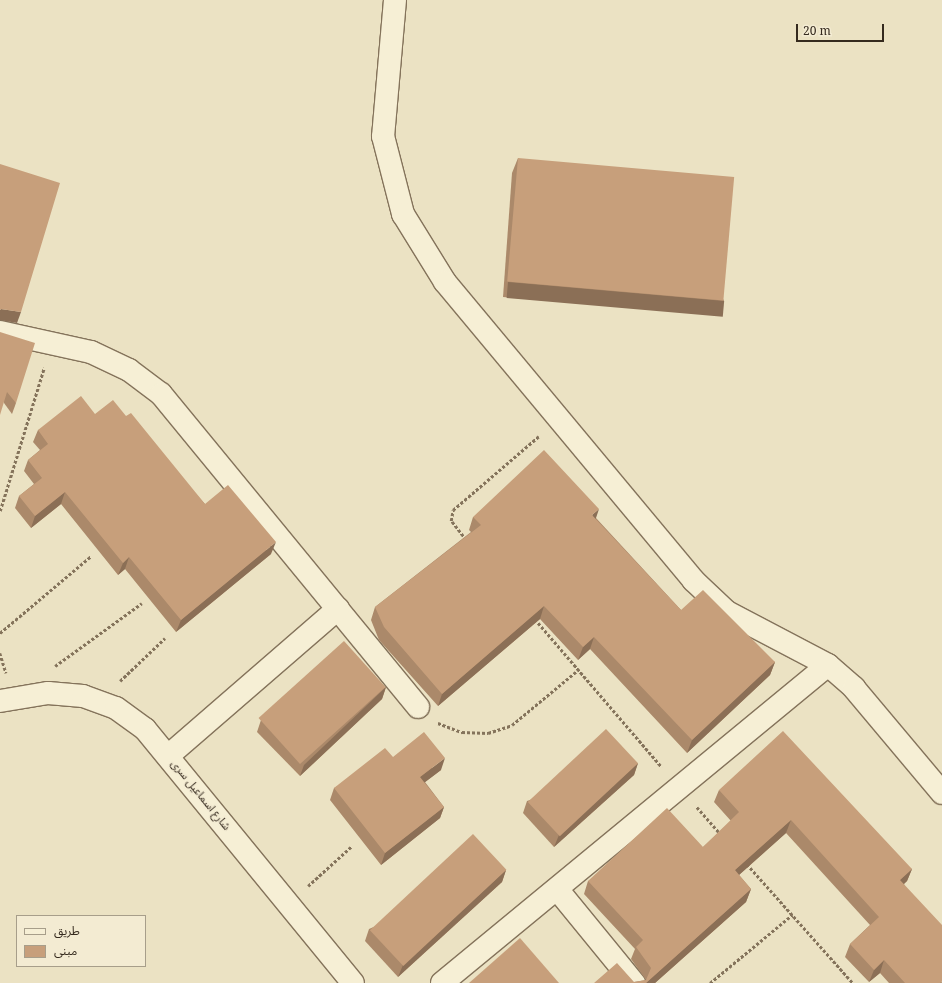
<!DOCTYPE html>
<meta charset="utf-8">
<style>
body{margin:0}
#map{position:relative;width:942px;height:983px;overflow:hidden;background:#ebe2c3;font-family:"Noto Serif","Noto Sans Arabic",serif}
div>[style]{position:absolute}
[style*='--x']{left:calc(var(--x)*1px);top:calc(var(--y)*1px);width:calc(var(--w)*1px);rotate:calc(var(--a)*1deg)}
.path>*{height:2.5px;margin-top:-1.25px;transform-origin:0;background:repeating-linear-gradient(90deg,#84735b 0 3px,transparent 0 5px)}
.roads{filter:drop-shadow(1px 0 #84735b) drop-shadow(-1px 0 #84735b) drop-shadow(0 1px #84735b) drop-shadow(0 -1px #84735b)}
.minor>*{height:22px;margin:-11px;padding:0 11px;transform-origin:11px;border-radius:11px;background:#f6efd5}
.wall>*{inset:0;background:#ab896a}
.shaded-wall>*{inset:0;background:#8b6f56;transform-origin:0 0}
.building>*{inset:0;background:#c79f7b;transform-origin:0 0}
span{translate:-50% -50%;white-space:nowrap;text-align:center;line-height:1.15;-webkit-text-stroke:3px #f3ebd2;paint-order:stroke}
.street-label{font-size:11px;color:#352a1e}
.legend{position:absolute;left:16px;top:915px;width:130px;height:52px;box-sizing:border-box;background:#f3ebd2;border:1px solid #a79e8a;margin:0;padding:5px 7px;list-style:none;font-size:12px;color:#352a1e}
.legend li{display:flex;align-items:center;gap:8px;height:20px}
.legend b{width:20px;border:1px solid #a79e8a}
.scale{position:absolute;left:796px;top:24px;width:88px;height:18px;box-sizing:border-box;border:2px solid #352a1e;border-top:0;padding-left:5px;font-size:12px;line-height:14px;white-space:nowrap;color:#352a1e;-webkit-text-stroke:3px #f3ebd2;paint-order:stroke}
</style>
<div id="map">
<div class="path">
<i style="--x:0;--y:511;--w:150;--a:-72.9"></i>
<i style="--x:466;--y:540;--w:24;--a:-128"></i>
<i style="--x:451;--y:521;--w:11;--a:-80"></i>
<i style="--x:453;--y:510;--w:113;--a:-40.7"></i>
<i style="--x:535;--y:619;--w:195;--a:49.4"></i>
<i style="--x:0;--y:633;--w:119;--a:-40.2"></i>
<i style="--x:0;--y:653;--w:21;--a:73"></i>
<i style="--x:55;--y:666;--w:107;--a:-35.9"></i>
<i style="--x:120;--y:681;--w:62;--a:-43.7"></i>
<i style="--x:438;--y:723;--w:26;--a:21"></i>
<i style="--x:462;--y:732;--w:26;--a:2"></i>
<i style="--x:488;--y:733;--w:25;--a:-18"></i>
<i style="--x:512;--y:725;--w:86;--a:-39.8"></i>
<i style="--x:697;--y:807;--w:35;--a:49"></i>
<i style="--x:747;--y:864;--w:159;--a:48.3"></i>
<i style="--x:308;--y:886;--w:59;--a:-42.3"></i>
<i style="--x:710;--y:983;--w:107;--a:-39.7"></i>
</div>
<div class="roads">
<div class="minor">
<i style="--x:395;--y:0;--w:137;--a:95"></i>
<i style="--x:383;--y:136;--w:81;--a:75.6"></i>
<i style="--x:403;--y:214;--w:80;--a:58.3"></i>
<i style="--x:445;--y:282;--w:388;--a:50.2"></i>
<i style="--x:693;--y:580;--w:47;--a:43.3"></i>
<i style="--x:727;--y:612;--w:114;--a:27.7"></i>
<i style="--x:828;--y:665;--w:35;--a:41"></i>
<i style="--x:854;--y:688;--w:137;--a:50"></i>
<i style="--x:0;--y:332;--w:93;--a:12.4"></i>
<i style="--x:91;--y:352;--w:42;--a:25.3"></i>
<i style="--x:129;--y:370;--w:40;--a:37"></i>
<i style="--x:161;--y:394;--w:405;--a:50.6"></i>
<i style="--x:0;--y:701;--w:49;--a:-9.5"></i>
<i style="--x:48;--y:693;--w:35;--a:5"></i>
<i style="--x:83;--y:696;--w:35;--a:20"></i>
<i style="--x:116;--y:708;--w:36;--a:36"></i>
<i style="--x:145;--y:729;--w:328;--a:50.7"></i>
<i style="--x:168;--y:756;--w:225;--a:-40.9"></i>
<i style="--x:557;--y:889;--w:122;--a:50.7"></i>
<i style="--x:442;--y:983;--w:500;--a:-39.48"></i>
</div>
</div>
<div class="wall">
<i style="clip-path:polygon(518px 158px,724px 300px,719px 315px,503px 297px,512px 173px)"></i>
<i style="clip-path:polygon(0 332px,16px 403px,12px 414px,4px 403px)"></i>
<i style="clip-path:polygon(95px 414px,126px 416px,205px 504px,271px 554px,176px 632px,125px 569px,118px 575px,61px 504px,31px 528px,15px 508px,19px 496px,34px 484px,24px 471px,28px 460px,40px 450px,33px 442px,38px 430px)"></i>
<i style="clip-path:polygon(473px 517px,596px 518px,681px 610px,775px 662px,770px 675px,687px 753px,590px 649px,578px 660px,540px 619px,438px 706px,379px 640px,371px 620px,375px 607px,471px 532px,469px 530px)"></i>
<i style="clip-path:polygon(386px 687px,382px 699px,300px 776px,257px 732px,261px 720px)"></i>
<i style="clip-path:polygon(393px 757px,441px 770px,425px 782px,444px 807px,440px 818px,381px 865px,330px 800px,334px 788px)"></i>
<i style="clip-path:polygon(638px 763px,634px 775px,554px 847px,523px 813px,527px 801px)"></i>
<i style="clip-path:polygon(719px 790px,912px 869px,907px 881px,904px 884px,942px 983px,889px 983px,880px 973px,869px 982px,845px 957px,850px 944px,870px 925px,786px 833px,739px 875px,751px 889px,746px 902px,655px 983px,594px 983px,634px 982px,646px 980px,631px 959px,635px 949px,584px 894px,588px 881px,703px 847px,731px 821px,714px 802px)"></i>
<i style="clip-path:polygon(506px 870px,502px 882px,398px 977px,365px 941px,369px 929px)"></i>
</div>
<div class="shaded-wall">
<i style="left:508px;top:282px;width:217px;height:16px;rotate:5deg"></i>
<i style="clip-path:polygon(1px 309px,21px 312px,17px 323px,0 320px,0 310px)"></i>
<i style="clip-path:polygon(65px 492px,61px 504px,31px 528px,35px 516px)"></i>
<i style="clip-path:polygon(599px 509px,595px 521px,592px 515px)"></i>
<i style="clip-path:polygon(276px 542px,271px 554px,176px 632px,181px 620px)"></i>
<i style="clip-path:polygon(129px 557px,125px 569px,118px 575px,123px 563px)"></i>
<i style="clip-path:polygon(544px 606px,540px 619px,438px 706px,442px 694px)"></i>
<i style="clip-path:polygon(594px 637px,590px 649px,578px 660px,583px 647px)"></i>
<i style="clip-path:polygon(775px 662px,770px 675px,687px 753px,692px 740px)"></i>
<i style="clip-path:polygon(386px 687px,382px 699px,300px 776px,304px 765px)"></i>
<i style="clip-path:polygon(445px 758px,441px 770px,416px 789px,420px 777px)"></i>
<i style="clip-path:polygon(638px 763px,634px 775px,554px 847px,559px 835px)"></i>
<i style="clip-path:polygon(444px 807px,440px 818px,381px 865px,385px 853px)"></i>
<i style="clip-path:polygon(791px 820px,786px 833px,730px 883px,735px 870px)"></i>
<i style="clip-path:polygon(912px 869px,907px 881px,895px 892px,900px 880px)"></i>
<i style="clip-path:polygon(506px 870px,502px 882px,398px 977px,403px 965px)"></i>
<i style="clip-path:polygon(751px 889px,746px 902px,655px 983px,646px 983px)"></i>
<i style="clip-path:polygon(884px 960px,880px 973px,869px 982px,874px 970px)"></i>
</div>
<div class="building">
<i style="left:518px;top:158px;width:217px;height:124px;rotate:5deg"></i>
<i style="clip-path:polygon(0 164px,60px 183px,21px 312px,1px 309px,0 310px)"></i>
<i style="clip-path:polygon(0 332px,35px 343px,16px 403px,7px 392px,0 415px)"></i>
<i style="clip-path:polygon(81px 396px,95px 414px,113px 400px,126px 416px,131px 413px,205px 504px,228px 485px,276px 542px,181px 620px,129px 557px,123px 563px,65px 492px,35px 516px,19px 496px,42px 478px,28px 460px,48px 444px,38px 430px)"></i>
<i style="clip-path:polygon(544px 450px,599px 509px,592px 515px,681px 610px,703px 590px,775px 662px,692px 740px,594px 637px,583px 647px,544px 606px,442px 694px,384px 627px,375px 607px,481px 525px,473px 517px)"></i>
<i style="left:344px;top:641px;width:62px;height:115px;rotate:48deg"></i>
<i style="left:606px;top:729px;width:47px;height:107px;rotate:47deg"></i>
<i style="clip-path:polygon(783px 731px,912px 869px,900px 880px,942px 925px,942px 981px,940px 983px,905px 983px,884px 960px,874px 970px,850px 944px,879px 917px,791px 820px,735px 870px,751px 889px,646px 983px,594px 983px,617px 963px,634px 982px,646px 980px,651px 968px,636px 947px,643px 940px,588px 881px,667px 808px,703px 847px,739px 812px,719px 790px)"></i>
<i style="clip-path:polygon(424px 732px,445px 758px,420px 777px,444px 807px,385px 853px,334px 788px,385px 748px,393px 757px)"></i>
<i style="left:473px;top:834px;width:49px;height:141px;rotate:47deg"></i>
<i style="clip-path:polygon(520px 938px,559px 983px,469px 983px)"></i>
</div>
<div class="street-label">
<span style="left:201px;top:795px;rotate:51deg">شارع اسماعيل سرى</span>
</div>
<ul class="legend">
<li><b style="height:5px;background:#f6efd5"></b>طريق</li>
<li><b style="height:11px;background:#c79f7b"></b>مبنى</li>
</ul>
<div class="scale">20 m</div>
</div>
